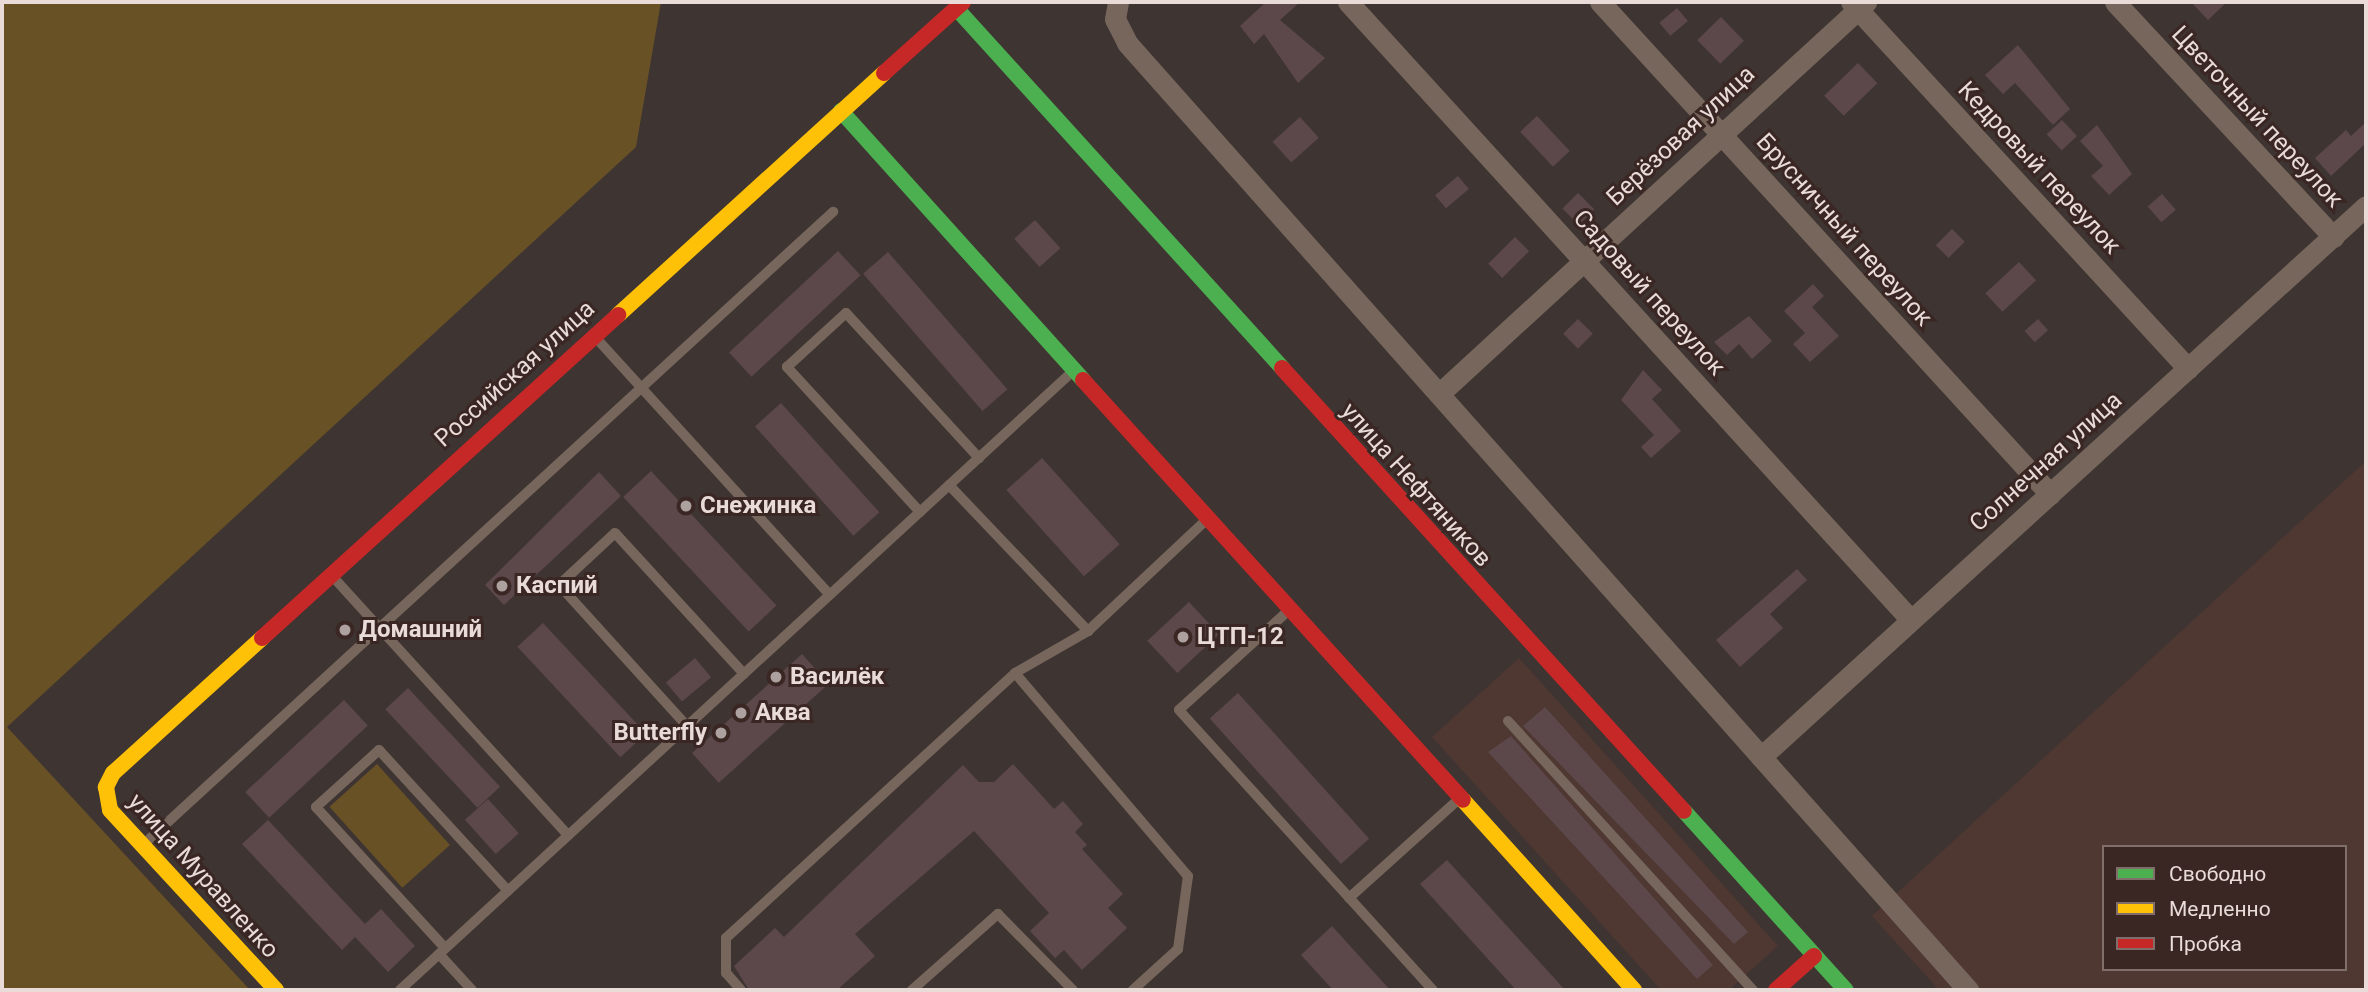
<!DOCTYPE html>
<meta charset="utf-8">
<style>
body{margin:0}
#map{position:relative;width:2368px;height:992px;overflow:hidden;background:#3e3432;font-family:Roboto,sans-serif}
div>[style]{position:absolute}
[style*='--x']{left:calc(var(--x)*1px);top:calc(var(--y)*1px);width:calc(var(--w)*1px);rotate:calc(var(--a)*1deg)}
.built>*{inset:0;background:#4f3732}
.green>*{inset:0;background:#685125;transform-origin:0 0}
.building>*{inset:0;background:#5c484b;transform-origin:0 0}
.lane>*{height:10px;margin:-5px;padding:0 5px;transform-origin:5px;border-radius:5px;background:#76665b}
.street>*{height:21px;margin:-10.5px;padding:0 10.5px;transform-origin:10.5px;border-radius:10.5px;background:#76665b}
.fast>*{height:16px;margin:-8px;padding:0 8px;transform-origin:8px;border-radius:8px;background:#4caf50}
.slow>*{height:16px;margin:-8px;padding:0 8px;transform-origin:8px;border-radius:8px;background:#ffc107}
.jam>*{height:16px;margin:-8px;padding:0 8px;transform-origin:8px;border-radius:8px;background:#c62828}
.dots>*{width:19px;height:19px;translate:-50% -50%;box-sizing:border-box;border:4px solid #3a2623;border-radius:50%}
span{translate:-50% -50%;white-space:nowrap;text-align:center;line-height:1.15;-webkit-text-stroke:6px #3a2623;paint-order:stroke}
.street-label{font-size:24px;color:#e8dbd8}
.poi-label{font-size:24px;color:#e8dbd8;font-weight:700}
.left{translate:0 -50%;text-align:left}
.right{translate:-100% -50%;text-align:right}
.frame{position:absolute;inset:0;border:4px solid #e8dbd8;pointer-events:none}
.legend{position:absolute;left:2102px;top:845px;width:245px;height:126px;box-sizing:border-box;background:#3a2623;border:2px solid #806e6b;margin:0;padding:9px 12px;list-style:none;font-size:21px;color:#e8dbd8}
.legend li{display:flex;align-items:center;gap:14px;height:35px}
.legend b{width:35px;border:2px solid #806e6b}
</style>
<div id="map">
<div class="built">
<i style="clip-path:polygon(evenodd,2366px 461px,2366px 990px,1939px 990px,1872px 916px,2366px 461px,2104px 847px,2345px 847px,2345px 969px,2104px 969px,2104px 847px)"></i>
<i style="clip-path:polygon(1519px 658px,1778px 946px,1729px 990px,1661px 990px,1432px 737px)"></i>
</div>
<div class="green">
<i style="clip-path:polygon(2px 2px,661px 2px,636px 147px,7px 727px,250px 990px,2px 990px)"></i>
<i style="left:377px;top:764px;width:109px;height:64px;rotate:48deg"></i>
</div>
<div class="building">
<i style="clip-path:polygon(1266px 2px,1300px 2px,1280px 20px,1325px 58px,1298px 83px,1264px 34px,1254px 44px,1240px 26px)"></i>
<i style="clip-path:polygon(2191px 2px,2227px 2px,2208px 20px)"></i>
<i style="left:1677px;top:8px;width:17px;height:23px;rotate:50deg"></i>
<i style="left:1721px;top:17px;width:33px;height:33px;rotate:46deg"></i>
<i style="clip-path:polygon(2018px 45px,2070px 109px,2053px 125px,2015px 83px,2003px 94px,1985px 75px)"></i>
<i style="left:1858px;top:63px;width:28px;height:47px;rotate:46deg"></i>
<i style="left:1537px;top:116px;width:48px;height:23px;rotate:47deg"></i>
<i style="left:1300px;top:117px;width:28px;height:37px;rotate:48deg"></i>
<i style="left:2062px;top:120px;width:22px;height:21px;rotate:47deg"></i>
<i style="clip-path:polygon(2366px 122px,2366px 143px,2331px 176px,2315px 158px,2346px 130px,2351px 136px)"></i>
<i style="clip-path:polygon(2097px 125px,2132px 174px,2109px 195px,2091px 176px,2103px 166px,2080px 141px)"></i>
<i style="left:1458px;top:176px;width:17px;height:30px;rotate:50deg"></i>
<i style="left:1578px;top:193px;width:23px;height:22px;rotate:45deg"></i>
<i style="left:2162px;top:194px;width:21px;height:19px;rotate:49deg"></i>
<i style="left:1035px;top:220px;width:38px;height:28px;rotate:48deg"></i>
<i style="left:1952px;top:229px;width:18px;height:23px;rotate:45deg"></i>
<i style="left:1515px;top:237px;width:20px;height:38px;rotate:45deg"></i>
<i style="left:838px;top:251px;width:33px;height:149px;rotate:47deg"></i>
<i style="left:888px;top:252px;width:182px;height:33px;rotate:49deg"></i>
<i style="left:2019px;top:262px;width:25px;height:46px;rotate:47deg"></i>
<i style="clip-path:polygon(1813px 284px,1824px 296px,1812px 307px,1839px 336px,1810px 362px,1793px 344px,1805px 333px,1784px 311px)"></i>
<i style="clip-path:polygon(1749px 316px,1772px 341px,1752px 359px,1739px 344px,1727px 355px,1714px 342px)"></i>
<i style="left:1578px;top:319px;width:21px;height:21px;rotate:45deg"></i>
<i style="left:2038px;top:319px;width:15px;height:18px;rotate:48deg"></i>
<i style="clip-path:polygon(1643px 370px,1662px 390px,1652px 399px,1681px 431px,1651px 458px,1641px 447px,1654px 435px,1621px 400px)"></i>
<i style="left:781px;top:403px;width:147px;height:35px;rotate:48deg"></i>
<i style="left:1042px;top:458px;width:116px;height:48px;rotate:48deg"></i>
<i style="left:651px;top:471px;width:184px;height:38px;rotate:47deg"></i>
<i style="clip-path:polygon(599px 472px,621px 496px,504px 605px,485px 585px)"></i>
<i style="clip-path:polygon(1797px 569px,1807px 580px,1770px 614px,1783px 628px,1740px 667px,1716px 640px)"></i>
<i style="left:1189px;top:602px;width:44px;height:57px;rotate:47deg"></i>
<i style="left:543px;top:623px;width:151px;height:35px;rotate:47deg"></i>
<i style="left:802px;top:654px;width:40px;height:148px;rotate:48deg"></i>
<i style="left:695px;top:658px;width:25px;height:38px;rotate:50deg"></i>
<i style="left:408px;top:688px;width:135px;height:31px;rotate:47deg"></i>
<i style="left:1238px;top:693px;width:196px;height:38px;rotate:48deg"></i>
<i style="left:344px;top:700px;width:35px;height:135px;rotate:47deg"></i>
<i style="clip-path:polygon(1545px 707px,1748px 932px,1734px 944px,1523px 726px)"></i>
<i style="clip-path:polygon(1511px 736px,1713px 965px,1697px 979px,1488px 752px)"></i>
<i style="clip-path:polygon(1013px 764px,1054px 809px,1063px 801px,1083px 824px,1075px 832px,1087px 845px,1082px 849px,1123px 894px,1108px 908px,1127px 928px,1082px 970px,1064px 950px,1055px 958px,1030px 931px,1049px 913px,974px 831px,855px 934px,875px 956px,837px 990px,749px 990px,734px 966px,775px 928px,784px 937px,963px 765px,979px 782px,994px 782px)"></i>
<i style="left:488px;top:799px;width:46px;height:31px;rotate:48deg"></i>
<i style="clip-path:polygon(268px 820px,365px 924px,381px 909px,415px 946px,388px 972px,355px 937px,342px 950px,242px 844px)"></i>
<i style="clip-path:polygon(1447px 860px,1565px 990px,1516px 990px,1420px 884px)"></i>
<i style="clip-path:polygon(1332px 926px,1390px 990px,1333px 990px,1301px 955px)"></i>
</div>
<div class="lane">
<i style="--x:597;--y:339;--w:346;--a:47.7"></i>
<i style="--x:949;--y:485;--w:202;--a:46.4"></i>
<i style="--x:1088;--y:631;--w:162;--a:-43.2"></i>
<i style="--x:920;--y:512;--w:197;--a:-132.5"></i>
<i style="--x:787;--y:367;--w:80;--a:-42.5"></i>
<i style="--x:846;--y:313;--w:197;--a:47.5"></i>
<i style="--x:334;--y:578;--w:348;--a:47.7"></i>
<i style="--x:1288;--y:611;--w:147;--a:137.8"></i>
<i style="--x:1179;--y:710;--w:378;--a:47.8"></i>
<i style="--x:1015;--y:673;--w:267;--a:49.6"></i>
<i style="--x:1188;--y:876;--w:74;--a:97.8"></i>
<i style="--x:1178;--y:949;--w:61;--a:137.7"></i>
<i style="--x:1508;--y:721;--w:364;--a:47.7"></i>
<i style="--x:687;--y:726;--w:190;--a:-132.2"></i>
<i style="--x:559;--y:585;--w:76;--a:-42.9"></i>
<i style="--x:615;--y:533;--w:191;--a:47.5"></i>
<i style="--x:145;--y:843;--w:934;--a:-42.53"></i>
<i style="--x:1349;--y:898;--w:148;--a:-42"></i>
<i style="--x:445;--y:948;--w:191;--a:-132.5"></i>
<i style="--x:316;--y:807;--w:85;--a:-42.1"></i>
<i style="--x:379;--y:750;--w:191;--a:47.5"></i>
<i style="--x:439;--y:954;--w:49;--a:47.5"></i>
<i style="--x:400;--y:990;--w:912;--a:-42.6"></i>
<i style="--x:741;--y:990;--w:23;--a:-131"></i>
<i style="--x:726;--y:973;--w:35;--a:-90"></i>
<i style="--x:726;--y:938;--w:392;--a:-42.5"></i>
<i style="--x:1015;--y:673;--w:84;--a:-29.9"></i>
<i style="--x:912;--y:990;--w:115;--a:-41.5"></i>
<i style="--x:998;--y:914;--w:107;--a:45.4"></i>
</div>
<div class="street">
<i style="--x:1118;--y:2;--w:17;--a:100"></i>
<i style="--x:1115;--y:19;--w:27;--a:63"></i>
<i style="--x:1127;--y:43;--w:1267;--a:48.39"></i>
<i style="--x:1348;--y:2;--w:836;--a:47.67"></i>
<i style="--x:1600;--y:2;--w:667;--a:47.55"></i>
<i style="--x:1851;--y:2;--w:498;--a:47.4"></i>
<i style="--x:2115;--y:2;--w:321;--a:47.1"></i>
<i style="--x:1439;--y:394;--w:580;--a:-42.55"></i>
<i style="--x:1761;--y:757;--w:818;--a:-42.33"></i>
</div>
<div class="fast">
<i style="--x:956;--y:8;--w:486;--a:47.8"></i>
<i style="--x:841;--y:111;--w:362;--a:48"></i>
<i style="--x:1684;--y:811;--w:241;--a:47.9"></i>
</div>
<div class="slow">
<i style="--x:618;--y:315;--w:360;--a:-42.3"></i>
<i style="--x:262;--y:638;--w:201;--a:137.8"></i>
<i style="--x:113;--y:773;--w:16;--a:117"></i>
<i style="--x:106;--y:787;--w:23;--a:80"></i>
<i style="--x:110;--y:810;--w:245;--a:47.3"></i>
<i style="--x:1463;--y:800;--w:256;--a:48"></i>
</div>
<div class="jam">
<i style="--x:884;--y:73;--w:106;--a:-41.9"></i>
<i style="--x:1282;--y:368;--w:598;--a:47.78"></i>
<i style="--x:1083;--y:380;--w:566;--a:47.86"></i>
<i style="--x:262;--y:638;--w:481;--a:-42.2"></i>
<i style="--x:1776;--y:990;--w:51;--a:-41.8"></i>
</div>
<div class="dots">
<i style="left:686px;top:506px;background:#aca19e"></i>
<i style="left:502px;top:586px;background:#aca19e"></i>
<i style="left:345px;top:630px;background:#aca19e"></i>
<i style="left:1183px;top:637px;background:#aca19e"></i>
<i style="left:776px;top:677px;background:#aca19e"></i>
<i style="left:741px;top:713px;background:#aca19e"></i>
<i style="left:721px;top:733px;background:#aca19e"></i>
</div>
<div class="street-label">
<span style="left:2257px;top:117px;rotate:47deg">Цветочный переулок</span>
<span style="left:1681px;top:136px;rotate:-43deg">Берёзовая улица</span>
<span style="left:2039px;top:168px;rotate:47deg">Кедровый переулок</span>
<span style="left:1844px;top:230px;rotate:48deg">Брусничный переулок</span>
<span style="left:1649px;top:293px;rotate:48deg">Садовый переулок</span>
<span style="left:515px;top:374px;rotate:-42deg">Российская улица</span>
<span style="left:2046px;top:462px;rotate:-42deg">Солнечная улица</span>
<span style="left:1416px;top:485px;rotate:48deg">улица Нефтяников</span>
<span style="left:203px;top:876px;rotate:48deg">улица Муравленко</span>
</div>
<div class="poi-label">
<span class="left" style="left:700px;top:506px">Снежинка</span>
<span class="left" style="left:516px;top:586px">Каспий</span>
<span class="left" style="left:359px;top:630px">Домашний</span>
<span class="left" style="left:1197px;top:637px">ЦТП-12</span>
<span class="left" style="left:790px;top:677px">Василёк</span>
<span class="left" style="left:755px;top:713px">Аква</span>
<span class="right" style="left:707px;top:733px">Butterfly</span>
</div>
<div class="frame"></div>
<ul class="legend">
<li><b style="height:9px;background:#4caf50"></b>Свободно</li>
<li><b style="height:9px;background:#ffc107"></b>Медленно</li>
<li><b style="height:9px;background:#c62828"></b>Пробка</li>
</ul>
</div>
